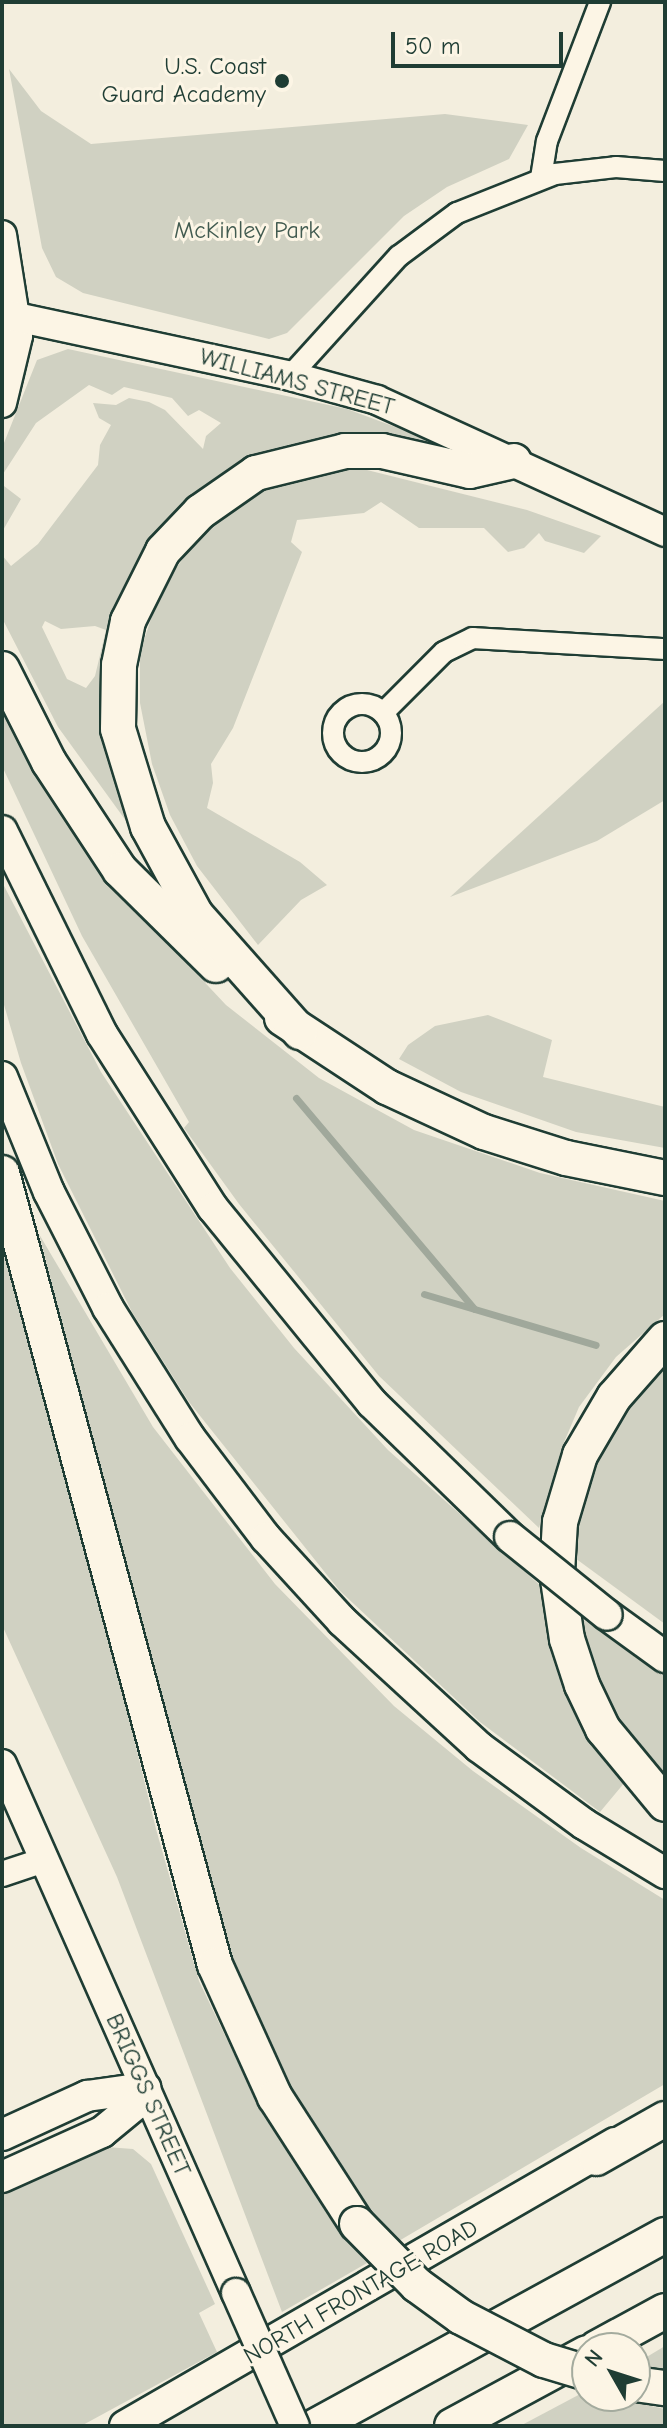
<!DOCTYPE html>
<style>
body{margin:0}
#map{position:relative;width:667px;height:2428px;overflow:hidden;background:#f3eede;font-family:"Comic Neue",sans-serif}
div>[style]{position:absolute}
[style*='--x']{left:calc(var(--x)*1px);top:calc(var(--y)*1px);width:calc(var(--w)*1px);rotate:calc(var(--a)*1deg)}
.green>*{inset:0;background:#d0d1c2}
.stream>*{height:7px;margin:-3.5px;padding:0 3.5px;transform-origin:3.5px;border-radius:3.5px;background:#a0a89b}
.roads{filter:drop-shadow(2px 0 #1f3d34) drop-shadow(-2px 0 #1f3d34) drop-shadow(0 2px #1f3d34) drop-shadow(0 -2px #1f3d34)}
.minor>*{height:20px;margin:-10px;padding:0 10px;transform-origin:10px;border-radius:10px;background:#fcf5e5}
.minor>.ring{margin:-10px;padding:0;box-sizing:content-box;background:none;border:20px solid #fcf5e5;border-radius:50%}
.tertiary>*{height:24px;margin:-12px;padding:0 12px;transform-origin:12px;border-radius:12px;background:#fcf5e5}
.secondary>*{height:28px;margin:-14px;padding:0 14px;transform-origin:14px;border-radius:14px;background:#fcf5e5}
.primary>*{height:30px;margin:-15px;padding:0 15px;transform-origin:15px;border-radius:15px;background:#fcf5e5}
.motorway>*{height:34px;margin:-17px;padding:0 17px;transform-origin:17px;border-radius:17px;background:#fcf5e5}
.bridges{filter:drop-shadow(2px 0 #1f3d34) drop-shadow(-2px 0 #1f3d34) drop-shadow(0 2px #1f3d34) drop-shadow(0 -2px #1f3d34)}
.secondary-bridge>*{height:28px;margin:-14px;padding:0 14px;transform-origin:14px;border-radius:14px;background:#fcf5e5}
.primary-bridge>*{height:30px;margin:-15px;padding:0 15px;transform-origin:15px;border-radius:15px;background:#fcf5e5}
.motorway-bridge>*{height:34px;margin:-17px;padding:0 17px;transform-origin:17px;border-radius:17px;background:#fcf5e5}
.dots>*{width:22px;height:22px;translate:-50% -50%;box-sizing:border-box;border:4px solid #fcf5e5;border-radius:50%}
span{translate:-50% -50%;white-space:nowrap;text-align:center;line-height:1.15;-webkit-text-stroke:6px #fcf5e5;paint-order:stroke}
.poi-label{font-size:24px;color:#1f3d34}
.right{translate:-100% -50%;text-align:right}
.park-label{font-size:24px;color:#425b50}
.street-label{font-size:24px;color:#1f3d34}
.frame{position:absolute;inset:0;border:4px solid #1f3d34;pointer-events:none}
.north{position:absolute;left:571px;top:2332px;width:80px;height:80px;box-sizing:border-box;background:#fcf5e5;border:2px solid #a4ab9e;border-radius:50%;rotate:309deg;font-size:22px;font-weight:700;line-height:32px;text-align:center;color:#1f3d34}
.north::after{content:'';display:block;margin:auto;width:28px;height:36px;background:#1f3d34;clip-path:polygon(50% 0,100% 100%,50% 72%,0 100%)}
.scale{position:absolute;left:391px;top:32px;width:172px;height:36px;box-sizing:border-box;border:4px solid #1f3d34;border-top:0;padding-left:10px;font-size:24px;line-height:28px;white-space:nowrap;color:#1f3d34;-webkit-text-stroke:6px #fcf5e5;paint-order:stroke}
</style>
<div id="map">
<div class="green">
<i style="clip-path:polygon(9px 69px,41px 111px,91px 144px,445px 114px,528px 125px,509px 159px,447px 187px,404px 216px,287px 333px,269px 339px,83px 293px,56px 277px,42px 248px)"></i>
<i style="clip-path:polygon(evenodd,68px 349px,347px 409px,433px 441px,430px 450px,317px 440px,276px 453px,125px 604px,136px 819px,129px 825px,58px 727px,2px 618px,2px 555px,11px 566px,38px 544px,98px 465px,100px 445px,111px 425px,99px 418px,93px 403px,116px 405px,129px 398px,149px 402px,165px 410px,203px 449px,206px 436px,221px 423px,199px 410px,188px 416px,172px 398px,124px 387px,112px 395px,89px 385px,36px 423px,3px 474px,4px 486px,21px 499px,2px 532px,2px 448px,37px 360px,68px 349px,45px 621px,61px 629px,95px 626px,106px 630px,95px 676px,86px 688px,67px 679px,42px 627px,45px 621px)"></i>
<i style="clip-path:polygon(347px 465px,527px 510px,601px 536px,584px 553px,545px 541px,539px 533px,524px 548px,508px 552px,484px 528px,419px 528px,381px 502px,364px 513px,297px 520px,291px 542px,302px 552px,233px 728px,211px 764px,213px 783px,207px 808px,300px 862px,327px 885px,301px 900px,258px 945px,197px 866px,170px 815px,152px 764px,140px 703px,140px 652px,161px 589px,193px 545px,250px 495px,300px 472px)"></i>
<i style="clip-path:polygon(2px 687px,87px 842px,148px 922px,226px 1005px,319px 1078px,414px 1130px,540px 1173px,665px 1201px,665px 1314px,616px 1357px,579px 1407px,562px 1447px,539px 1528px,379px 1376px,239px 1204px,184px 1128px,189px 1122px,82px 936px,2px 766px)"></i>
<i style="clip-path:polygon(665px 701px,665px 800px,597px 841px,450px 897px)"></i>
<i style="clip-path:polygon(2px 882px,101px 1072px,230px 1268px,294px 1348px,388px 1450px,543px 1588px,561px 1678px,595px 1744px,625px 1782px,600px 1812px,480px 1722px,339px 1590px,189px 1402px,132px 1312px,58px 1164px,21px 1063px,2px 998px)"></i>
<i style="clip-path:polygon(488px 1015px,552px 1040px,543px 1077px,665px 1107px,665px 1148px,576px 1132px,461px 1092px,399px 1059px,408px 1045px,435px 1026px)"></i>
<i style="clip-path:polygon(39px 1234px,153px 1427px,275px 1584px,394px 1706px,473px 1771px,581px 1848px,665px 1900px,665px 2084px,392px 2245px,299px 2116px,219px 1939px)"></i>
<i style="clip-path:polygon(2px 1248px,80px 1517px,156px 1829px,199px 1981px,264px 2117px,345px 2231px,341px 2234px,367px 2263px,282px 2312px,117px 1877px,2px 1625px)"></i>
<i style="clip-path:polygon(665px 1357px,665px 1624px,564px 1550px,587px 1472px,615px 1414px)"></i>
<i style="clip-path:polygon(576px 1615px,665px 1674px,665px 1783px,627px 1738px,594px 1677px)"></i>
<i style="clip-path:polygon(106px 2147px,133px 2149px,151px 2164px,215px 2304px,199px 2313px,217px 2352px,81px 2426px,2px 2426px,2px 2193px)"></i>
<i style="clip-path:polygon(665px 2346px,665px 2375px,635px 2371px,635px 2364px)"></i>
<i style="clip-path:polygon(584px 2392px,665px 2409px,665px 2426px,520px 2426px)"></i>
</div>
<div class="stream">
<i style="--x:296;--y:1098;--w:276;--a:49.8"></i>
<i style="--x:424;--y:1294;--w:179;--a:16.5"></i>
</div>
<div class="roads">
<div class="minor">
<i style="--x:541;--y:178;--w:37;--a:-81"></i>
<i style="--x:547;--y:141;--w:149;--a:-69.1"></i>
<i style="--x:290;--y:376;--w:162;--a:-47.8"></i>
<i style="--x:399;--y:256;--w:72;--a:-36.6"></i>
<i style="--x:457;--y:213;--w:105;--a:-21.7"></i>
<i style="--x:555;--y:174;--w:61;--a:-6.5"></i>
<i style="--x:616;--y:167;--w:49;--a:4.7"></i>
<i class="ring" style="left:333px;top:704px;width:38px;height:38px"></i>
<i style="--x:383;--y:713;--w:86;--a:-45"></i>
<i style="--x:444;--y:652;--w:32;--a:-26"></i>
<i style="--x:473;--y:638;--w:192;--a:3.3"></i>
</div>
<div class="tertiary">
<i style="--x:2;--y:1874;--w:44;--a:-18.4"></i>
</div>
<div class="secondary">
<i style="--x:2;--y:235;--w:102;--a:81"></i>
<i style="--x:18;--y:336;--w:69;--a:103.4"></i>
<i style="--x:2;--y:314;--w:295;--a:12.1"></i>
<i style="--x:290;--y:376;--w:90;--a:15.4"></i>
<i style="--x:377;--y:400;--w:317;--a:24.6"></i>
<i style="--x:2;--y:1764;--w:578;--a:66.14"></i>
</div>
<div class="primary">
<i style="--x:2;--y:831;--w:226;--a:63.8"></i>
<i style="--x:102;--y:1034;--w:206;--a:57.5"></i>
<i style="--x:213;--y:1208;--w:252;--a:50.8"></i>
<i style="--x:372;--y:1403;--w:192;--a:44.2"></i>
<i style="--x:2;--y:1077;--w:124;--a:67.8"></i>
<i style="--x:49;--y:1192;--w:130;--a:63"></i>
<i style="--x:108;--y:1308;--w:154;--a:57.8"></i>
<i style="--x:190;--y:1438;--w:126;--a:52.8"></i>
<i style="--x:266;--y:1538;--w:113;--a:47.5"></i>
<i style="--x:342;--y:1621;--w:186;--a:42.6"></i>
<i style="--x:479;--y:1747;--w:130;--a:36.3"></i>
<i style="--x:584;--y:1824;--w:95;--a:31.2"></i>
<i style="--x:607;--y:1615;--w:72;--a:35.9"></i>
<i style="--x:2;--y:2135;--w:94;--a:-24.6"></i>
<i style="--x:87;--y:2096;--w:59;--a:-7.9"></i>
<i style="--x:145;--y:2088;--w:18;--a:119"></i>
<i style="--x:136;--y:2104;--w:44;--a:140.5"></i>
<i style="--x:102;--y:2132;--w:110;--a:155.8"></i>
<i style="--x:125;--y:2426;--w:566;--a:-30.01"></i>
</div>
<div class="motorway">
<i style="--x:2;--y:669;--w:104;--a:63.2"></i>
<i style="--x:49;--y:762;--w:129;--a:56.7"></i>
<i style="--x:120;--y:870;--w:135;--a:44.7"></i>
<i style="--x:282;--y:1018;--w:126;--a:33.3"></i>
<i style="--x:387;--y:1087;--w:107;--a:24.9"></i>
<i style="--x:484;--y:1132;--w:86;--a:17.6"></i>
<i style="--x:566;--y:1158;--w:101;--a:11.4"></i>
<i style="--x:300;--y:1032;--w:157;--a:-131.6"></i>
<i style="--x:196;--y:915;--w:100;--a:-118.6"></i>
<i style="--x:148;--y:827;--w:102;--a:-107"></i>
<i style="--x:118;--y:729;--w:64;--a:-89.1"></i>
<i style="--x:119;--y:665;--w:45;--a:-78.4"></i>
<i style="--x:128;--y:621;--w:78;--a:-63.4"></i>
<i style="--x:163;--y:551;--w:54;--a:-46.5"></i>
<i style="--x:200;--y:512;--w:68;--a:-34.9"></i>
<i style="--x:256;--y:473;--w:92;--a:-13.9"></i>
<i style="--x:345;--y:451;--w:37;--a:0"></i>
<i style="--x:382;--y:451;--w:90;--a:12.8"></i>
<i style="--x:470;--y:471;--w:45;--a:-12.8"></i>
<i style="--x:2;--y:1173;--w:820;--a:74.95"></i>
<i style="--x:215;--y:1965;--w:145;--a:65.6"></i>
<i style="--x:275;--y:2097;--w:151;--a:57.2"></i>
<i style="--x:665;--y:1339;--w:77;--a:131.3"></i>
<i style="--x:614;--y:1397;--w:67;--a:120.4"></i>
<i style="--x:580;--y:1455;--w:70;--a:106.6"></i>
<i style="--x:560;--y:1522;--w:51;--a:93.4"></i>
<i style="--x:557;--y:1573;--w:67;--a:81.4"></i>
<i style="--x:567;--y:1639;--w:48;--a:71.9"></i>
<i style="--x:582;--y:1685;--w:49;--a:64.5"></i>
<i style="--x:603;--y:1729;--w:97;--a:50.4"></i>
<i style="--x:596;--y:2158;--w:79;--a:-29.5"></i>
<i style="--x:597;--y:2348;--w:77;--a:-28.6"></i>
<i style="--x:635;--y:2384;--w:30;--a:8"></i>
<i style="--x:316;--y:2426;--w:398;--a:-28.7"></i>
<i style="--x:452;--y:2426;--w:153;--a:-28.4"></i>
</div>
</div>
<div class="bridges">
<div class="secondary-bridge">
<i style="--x:236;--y:2293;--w:145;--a:66.1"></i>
</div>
<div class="primary-bridge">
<i style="--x:510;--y:1537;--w:124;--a:38.8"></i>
</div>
<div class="motorway-bridge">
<i style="--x:357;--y:2224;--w:86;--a:45.5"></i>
<i style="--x:417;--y:2285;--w:54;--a:36"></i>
<i style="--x:461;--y:2317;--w:93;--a:27.4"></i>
<i style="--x:544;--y:2360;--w:45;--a:16.8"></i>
</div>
</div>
<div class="dots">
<i style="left:282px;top:81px;background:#1f3d34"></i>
</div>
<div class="poi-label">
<span class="right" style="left:266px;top:81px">U.S. Coast<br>Guard Academy</span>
</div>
<div class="park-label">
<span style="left:247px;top:231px">McKinley Park</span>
</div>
<div class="street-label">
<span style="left:297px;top:382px;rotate:15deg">WILLIAMS STREET</span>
<span style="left:148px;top:2095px;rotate:66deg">BRIGGS STREET</span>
<span style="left:361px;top:2292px;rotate:-30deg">NORTH FRONTAGE ROAD</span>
</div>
<div class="frame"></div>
<div class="north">N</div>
<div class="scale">50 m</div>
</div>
